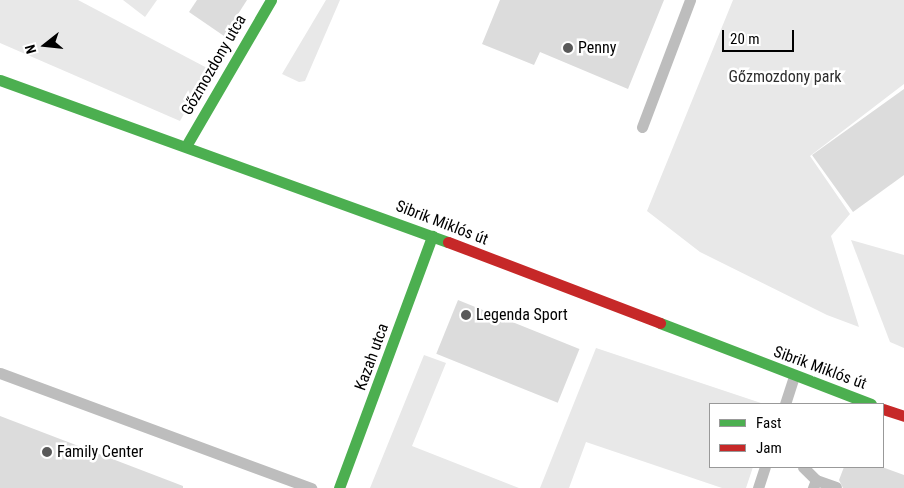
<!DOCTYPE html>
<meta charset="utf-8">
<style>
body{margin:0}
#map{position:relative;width:904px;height:488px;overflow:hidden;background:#fff;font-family:"Roboto Condensed",sans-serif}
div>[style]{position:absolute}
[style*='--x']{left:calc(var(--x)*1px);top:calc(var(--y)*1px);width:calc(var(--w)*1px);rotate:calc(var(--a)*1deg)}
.green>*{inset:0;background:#e8e8e8}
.building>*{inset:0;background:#dcdcdc;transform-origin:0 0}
.lane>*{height:11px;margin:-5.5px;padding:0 5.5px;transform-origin:5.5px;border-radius:5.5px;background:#bdbdbd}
.fast>*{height:11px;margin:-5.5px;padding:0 5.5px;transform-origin:5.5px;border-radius:5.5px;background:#4caf50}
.jam>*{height:11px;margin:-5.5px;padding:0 5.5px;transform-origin:5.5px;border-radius:5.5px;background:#c62828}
.dots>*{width:14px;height:14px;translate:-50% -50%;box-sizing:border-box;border:2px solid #fff;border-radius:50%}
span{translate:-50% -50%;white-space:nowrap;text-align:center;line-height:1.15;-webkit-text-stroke:5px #fff;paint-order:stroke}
.poi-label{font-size:16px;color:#000}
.left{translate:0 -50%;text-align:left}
.street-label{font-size:16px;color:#000}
.park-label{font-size:16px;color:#2d2d2d}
.legend{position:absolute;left:709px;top:403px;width:175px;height:65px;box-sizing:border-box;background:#fff;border:1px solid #999;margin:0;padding:6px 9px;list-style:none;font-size:15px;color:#000}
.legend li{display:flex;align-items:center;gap:10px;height:25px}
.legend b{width:25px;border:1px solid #999}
.north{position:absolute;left:20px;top:20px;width:50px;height:50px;-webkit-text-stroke:4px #fff;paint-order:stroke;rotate:254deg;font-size:14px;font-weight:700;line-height:20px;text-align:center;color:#000}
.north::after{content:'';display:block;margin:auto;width:18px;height:22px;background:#000;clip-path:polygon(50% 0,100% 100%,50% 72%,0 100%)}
.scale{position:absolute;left:722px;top:30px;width:72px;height:22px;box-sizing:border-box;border:2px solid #000;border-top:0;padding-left:6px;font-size:15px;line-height:18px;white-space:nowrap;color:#000;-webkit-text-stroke:4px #fff;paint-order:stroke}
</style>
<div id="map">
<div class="green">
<i style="clip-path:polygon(0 0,78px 0,209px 69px,180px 121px,0 43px)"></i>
<i style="clip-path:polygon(123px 0,157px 0,145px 17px)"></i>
<i style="clip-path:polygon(326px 0,340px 0,305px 81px,299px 82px,282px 74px)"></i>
<i style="clip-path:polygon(733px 0,904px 0,904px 84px,810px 156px,850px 214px,831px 236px,859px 327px,827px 315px,700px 252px,647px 211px)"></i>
<i style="clip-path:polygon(851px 240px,904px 255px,904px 348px,890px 342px)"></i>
<i style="clip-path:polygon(596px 348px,764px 404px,710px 404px,710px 467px,753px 467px,746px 488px,722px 488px,586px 442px,569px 488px,540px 488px)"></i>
<i style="clip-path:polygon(424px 355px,446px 363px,412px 446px,519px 488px,370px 488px)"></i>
</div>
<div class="building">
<i style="clip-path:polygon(197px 0,247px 0,224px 36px,189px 12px)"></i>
<i style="clip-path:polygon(500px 0,664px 0,628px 89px,540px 52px,534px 65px,482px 44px)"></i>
<i style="clip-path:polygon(904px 89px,904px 175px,853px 212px,812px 155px)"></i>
<i style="left:458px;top:300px;width:131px;height:58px;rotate:22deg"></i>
<i style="clip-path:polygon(0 416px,183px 486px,183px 488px,0 488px)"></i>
<i style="clip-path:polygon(844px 467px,882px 467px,904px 475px,904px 488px,843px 488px,839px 480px)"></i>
</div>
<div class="lane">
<i style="--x:642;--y:127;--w:136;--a:-69.3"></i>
<i style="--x:0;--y:373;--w:332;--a:20.3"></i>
<i style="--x:785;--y:404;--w:29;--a:-72"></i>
<i style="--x:803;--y:467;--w:18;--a:45"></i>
<i style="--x:816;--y:480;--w:9;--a:111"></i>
<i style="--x:816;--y:480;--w:21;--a:19"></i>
<i style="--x:758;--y:488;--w:22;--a:-72"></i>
</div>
<div class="fast">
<i style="--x:0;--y:80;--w:476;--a:19.9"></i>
<i style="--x:186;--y:146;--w:169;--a:-59.8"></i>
<i style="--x:660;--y:323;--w:226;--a:21"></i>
<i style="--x:339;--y:488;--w:269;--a:-69.7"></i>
</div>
<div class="jam">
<i style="--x:448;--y:242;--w:227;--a:20.9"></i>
<i style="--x:883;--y:409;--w:22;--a:18"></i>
</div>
<div class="dots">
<i style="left:568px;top:48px;background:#595959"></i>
<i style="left:466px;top:315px;background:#595959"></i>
<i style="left:47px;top:452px;background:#595959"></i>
</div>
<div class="poi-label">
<span class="left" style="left:578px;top:48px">Penny</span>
<span class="left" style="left:476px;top:315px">Legenda Sport</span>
<span class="left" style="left:57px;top:452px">Family Center</span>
</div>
<div class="street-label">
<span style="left:214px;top:65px;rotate:-60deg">Gőzmozdony utca</span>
<span style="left:442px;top:223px;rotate:21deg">Sibrik Miklós út</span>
<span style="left:372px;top:357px;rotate:-70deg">Kazah utca</span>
<span style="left:820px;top:368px;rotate:20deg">Sibrik Miklós út</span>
</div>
<div class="park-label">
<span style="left:785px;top:77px">Gőzmozdony park</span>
</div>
<ul class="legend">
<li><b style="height:6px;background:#4caf50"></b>Fast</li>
<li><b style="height:6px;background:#c62828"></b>Jam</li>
</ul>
<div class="north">N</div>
<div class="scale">20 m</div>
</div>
